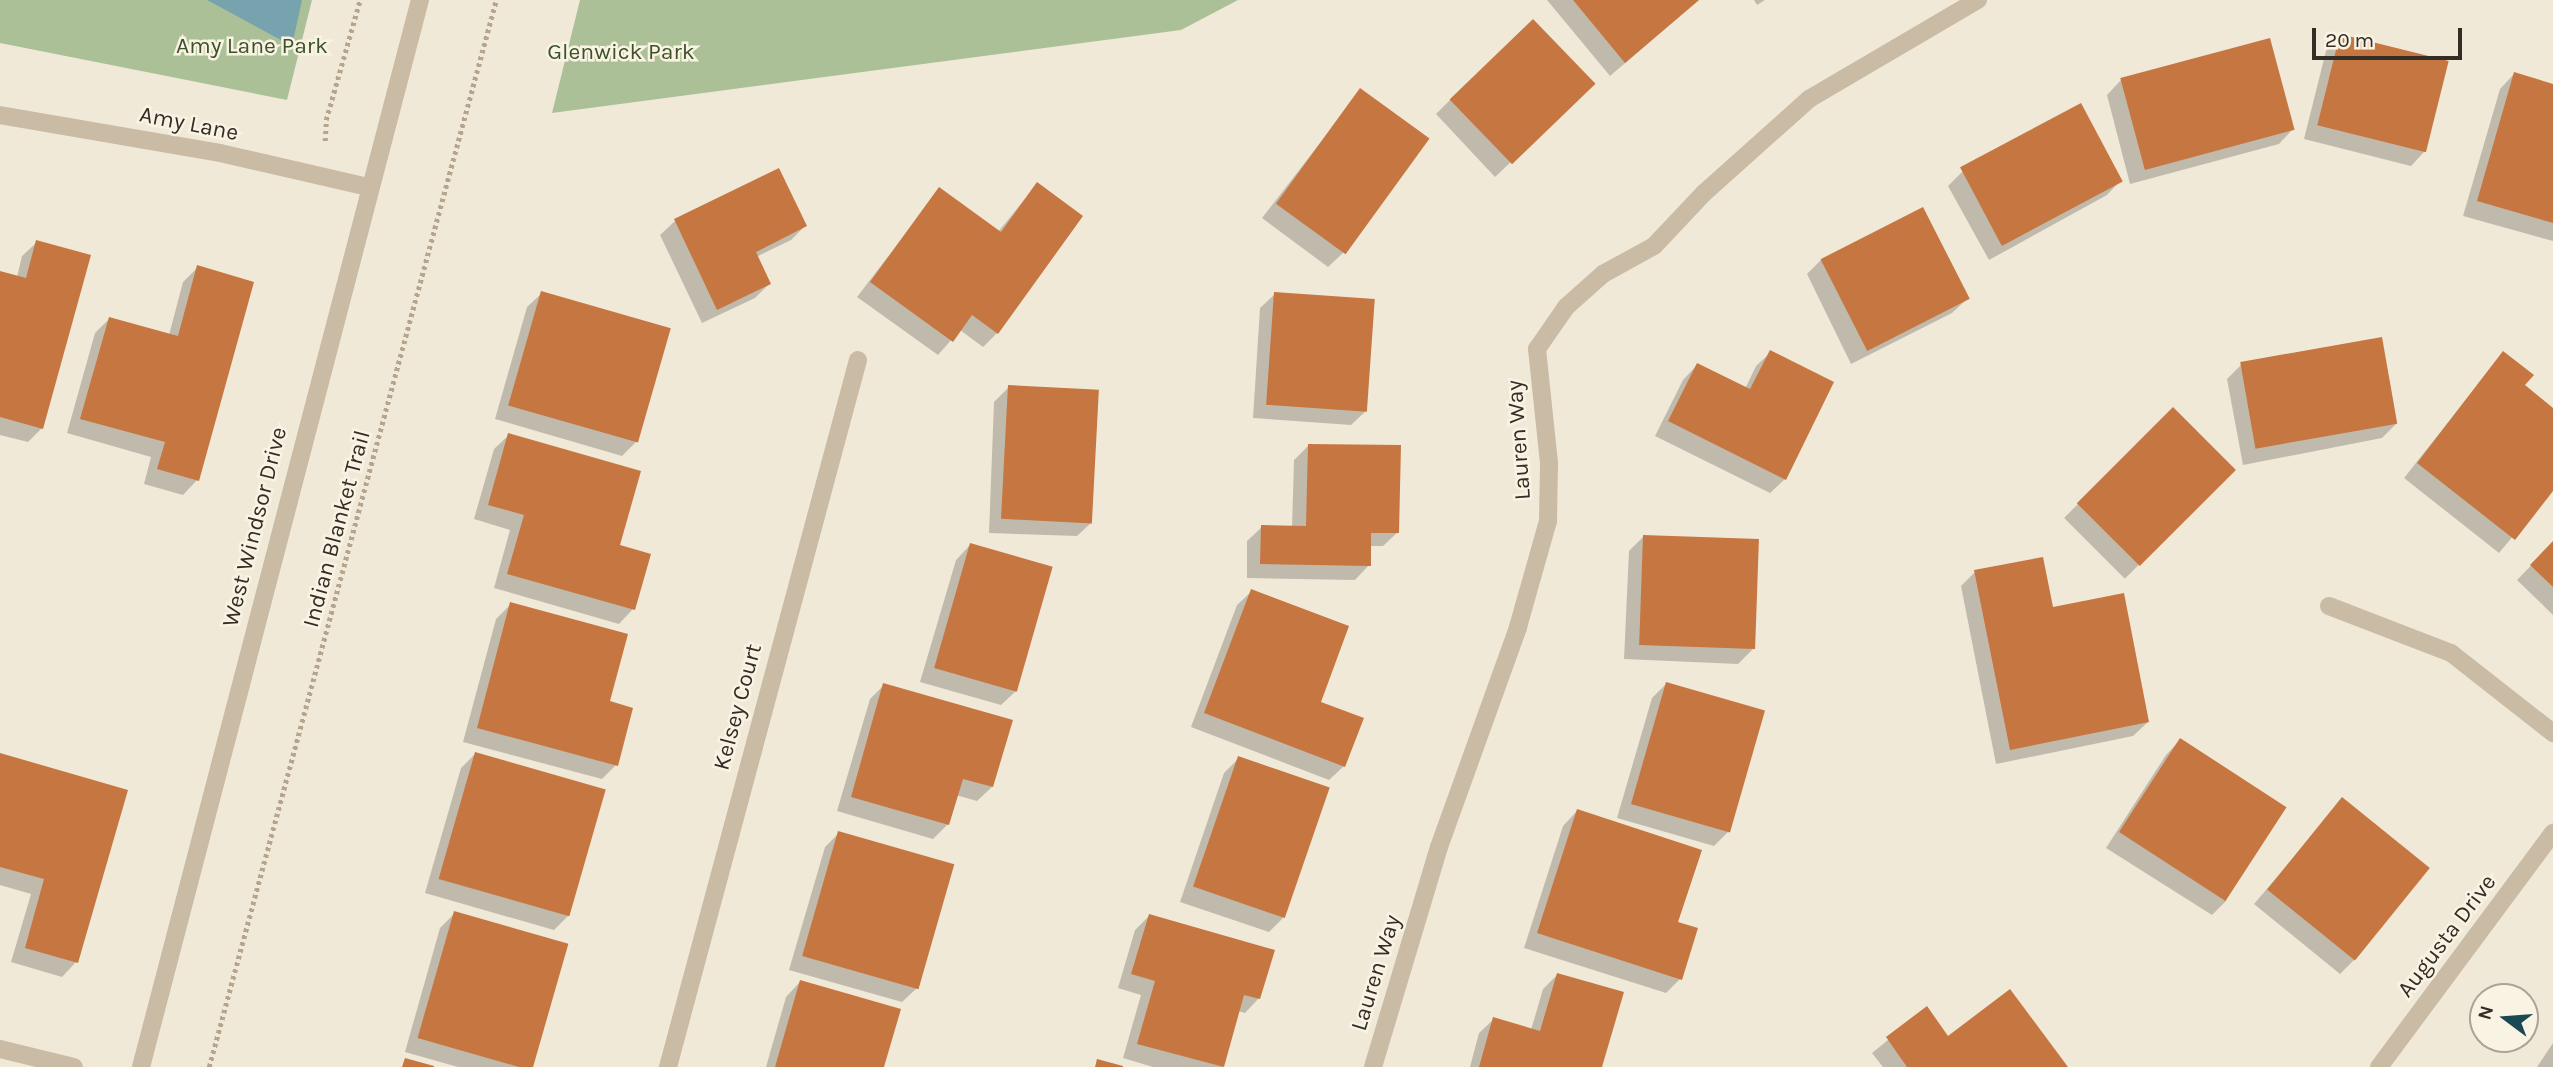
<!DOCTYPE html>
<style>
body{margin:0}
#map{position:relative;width:2553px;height:1067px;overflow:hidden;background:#f1e9d8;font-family:Karla,sans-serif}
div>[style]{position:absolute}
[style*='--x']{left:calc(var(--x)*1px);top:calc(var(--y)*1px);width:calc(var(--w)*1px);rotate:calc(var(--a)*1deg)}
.green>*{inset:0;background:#acc098}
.water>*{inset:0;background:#77a3ae}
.shadow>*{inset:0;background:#0003;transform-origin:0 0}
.building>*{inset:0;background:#c67640;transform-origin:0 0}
.path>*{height:4.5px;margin-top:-2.25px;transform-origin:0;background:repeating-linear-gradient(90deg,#b5a58e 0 3.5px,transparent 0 7px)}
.minor>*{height:18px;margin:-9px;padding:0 9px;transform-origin:9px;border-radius:9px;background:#c9bba4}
span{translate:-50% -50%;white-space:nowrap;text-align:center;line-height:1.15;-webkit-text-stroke:5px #f9f3e4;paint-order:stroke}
.park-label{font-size:23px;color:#3d5229}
.street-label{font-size:23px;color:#342d26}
.north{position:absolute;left:2469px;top:983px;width:70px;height:70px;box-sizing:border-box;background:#f9f3e4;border:2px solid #aaa498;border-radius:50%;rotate:286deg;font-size:19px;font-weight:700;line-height:28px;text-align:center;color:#342d26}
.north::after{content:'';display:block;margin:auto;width:24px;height:32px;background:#1b4855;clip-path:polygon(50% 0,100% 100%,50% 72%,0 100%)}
.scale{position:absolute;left:2312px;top:28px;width:150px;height:32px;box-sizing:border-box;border:4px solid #342d26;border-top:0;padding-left:9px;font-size:21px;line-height:24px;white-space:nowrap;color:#342d26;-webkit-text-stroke:5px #f9f3e4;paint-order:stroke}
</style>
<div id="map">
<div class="green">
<i style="clip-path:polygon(0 0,312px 0,287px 100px,0 43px)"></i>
<i style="clip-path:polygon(580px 0,1238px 0,1181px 30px,552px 113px)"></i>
</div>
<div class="water">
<i style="clip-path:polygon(207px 0,302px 0,292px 46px,220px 7px)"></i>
</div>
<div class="shadow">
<i style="clip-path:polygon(1547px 0,1699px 0,1610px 76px)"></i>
<i style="clip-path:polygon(1754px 0,1765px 0,1757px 5px)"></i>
<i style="clip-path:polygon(2340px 36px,2425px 151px,2411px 166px,2304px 139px,2326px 51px)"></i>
<i style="clip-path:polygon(2514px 74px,2553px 86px,2553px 241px,2463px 216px,2500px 89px)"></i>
<i style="clip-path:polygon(2121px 80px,2293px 129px,2279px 144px,2130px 184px,2107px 95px)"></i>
<i style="clip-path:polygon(1361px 90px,1343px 253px,1328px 267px,1262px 218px)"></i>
<i style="clip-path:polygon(1578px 99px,1495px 177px,1436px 114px,1450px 100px)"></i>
<i style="clip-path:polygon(2081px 106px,2121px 180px,2107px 195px,1989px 260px,1948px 186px,1963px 171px)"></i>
<i style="clip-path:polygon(778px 170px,805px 226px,791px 240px,756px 257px,769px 284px,755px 298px,702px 323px,660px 235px,675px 221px)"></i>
<i style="clip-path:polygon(1037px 184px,997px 333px,983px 347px,960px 330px,938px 355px,857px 297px,939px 190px,998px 232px)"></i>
<i style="clip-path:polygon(37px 242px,42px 428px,28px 442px,0 435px,0 273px,17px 277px,22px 256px)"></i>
<i style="clip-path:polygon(1821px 260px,1967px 299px,1952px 313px,1851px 364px,1807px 274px)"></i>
<i style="clip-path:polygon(198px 267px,252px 283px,197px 480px,183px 495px,144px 484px,151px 457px,67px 433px,95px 333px,109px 319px,169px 335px,183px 282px)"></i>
<i style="clip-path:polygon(542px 293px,637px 441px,622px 456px,495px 419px,527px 307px)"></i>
<i style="clip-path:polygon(1275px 294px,1366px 411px,1351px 425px,1253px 418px,1260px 308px)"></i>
<i style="clip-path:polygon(1771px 352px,1785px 479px,1770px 493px,1655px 436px,1683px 380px,1697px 365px,1745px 389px,1756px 366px)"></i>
<i style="clip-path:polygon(2503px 353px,2522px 386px,2553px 410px,2553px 488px,2499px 553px,2404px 478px)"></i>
<i style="clip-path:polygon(2241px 365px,2396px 424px,2382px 438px,2243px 465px,2227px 379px)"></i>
<i style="clip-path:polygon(1009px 387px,1092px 522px,1077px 536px,989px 533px,994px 402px)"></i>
<i style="left:2173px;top:409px;width:86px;height:154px;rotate:45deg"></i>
<i style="clip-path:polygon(509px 435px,618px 546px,633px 609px,619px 624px,494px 588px,510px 530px,474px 519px,494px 449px)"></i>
<i style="clip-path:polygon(1309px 445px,1398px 532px,1383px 546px,1369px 546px,1369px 565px,1355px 580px,1247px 578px,1247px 541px,1262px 527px,1292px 528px,1294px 460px)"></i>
<i style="clip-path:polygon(1643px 537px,1753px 649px,1738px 664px,1624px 659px,1629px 551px)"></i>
<i style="clip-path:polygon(2553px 543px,2553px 615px,2517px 580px)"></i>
<i style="clip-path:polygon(970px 545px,1016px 691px,1001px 705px,920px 682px,956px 560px)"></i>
<i style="clip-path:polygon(1975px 572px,2148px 722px,2133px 736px,1996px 764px,1961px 586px)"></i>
<i style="clip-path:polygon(1252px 591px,1318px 703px,1344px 766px,1329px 780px,1191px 727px,1237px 605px)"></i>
<i style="clip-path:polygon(511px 604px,608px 702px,616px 765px,602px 779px,463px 742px,496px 619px)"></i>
<i style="clip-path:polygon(1666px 684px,1729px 831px,1714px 846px,1617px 818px,1652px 698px)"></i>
<i style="clip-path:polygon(884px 685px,992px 787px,977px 801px,956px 795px,948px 824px,933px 839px,837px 811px,870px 699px)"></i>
<i style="clip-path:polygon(2180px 740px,2226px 901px,2212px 915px,2106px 848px,2166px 755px)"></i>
<i style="clip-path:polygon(0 754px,126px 791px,76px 962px,62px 977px,11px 962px,31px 894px,0 885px)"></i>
<i style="clip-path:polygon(475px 754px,568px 916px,554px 930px,425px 893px,461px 768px)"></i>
<i style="clip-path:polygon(1239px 758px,1283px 918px,1269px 932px,1180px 902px,1224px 773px)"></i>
<i style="clip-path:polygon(2343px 799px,2354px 960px,2340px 974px,2254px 904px)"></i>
<i style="clip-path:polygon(1577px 811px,1676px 923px,1680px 979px,1666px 993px,1524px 948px,1563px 826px)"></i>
<i style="clip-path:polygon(839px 833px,917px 988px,902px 1002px,789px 970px,825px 847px)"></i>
<i style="clip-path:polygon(455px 913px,566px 945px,531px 1067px,458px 1067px,405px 1052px,440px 928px)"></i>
<i style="clip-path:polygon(1149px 916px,1259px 998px,1245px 1013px,1238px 1011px,1222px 1067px,1153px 1067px,1123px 1058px,1141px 995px,1118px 988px,1135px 930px)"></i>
<i style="clip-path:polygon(1558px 974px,1600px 1067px,1470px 1067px,1479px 1033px,1494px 1019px,1531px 1030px,1543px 989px)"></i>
<i style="clip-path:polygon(800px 982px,883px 1067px,766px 1067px,786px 997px)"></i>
<i style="clip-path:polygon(1926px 1009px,1948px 1038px,2066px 1067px,1883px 1067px,1872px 1053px)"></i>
<i style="clip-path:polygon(2553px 1043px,2553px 1067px,2537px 1067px)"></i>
</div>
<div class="building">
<i style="clip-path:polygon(1573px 0,1699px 0,1625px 63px)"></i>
<i style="left:1533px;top:19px;width:90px;height:116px;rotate:46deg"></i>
<i style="left:2340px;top:34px;width:112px;height:94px;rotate:14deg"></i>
<i style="left:2270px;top:38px;width:95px;height:155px;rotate:75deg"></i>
<i style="clip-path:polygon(2514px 72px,2553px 84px,2553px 223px,2477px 201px)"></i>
<i style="left:1360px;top:88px;width:86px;height:143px;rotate:36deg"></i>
<i style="left:2081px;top:103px;width:89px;height:137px;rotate:62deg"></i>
<i style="clip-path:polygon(779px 168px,807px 226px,756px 252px,771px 284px,717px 310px,674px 219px)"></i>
<i style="clip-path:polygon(1037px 182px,1083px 216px,998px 334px,972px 315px,953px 342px,870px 282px,939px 187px,1001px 232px)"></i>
<i style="left:1923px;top:207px;width:103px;height:115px;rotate:63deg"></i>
<i style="clip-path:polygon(36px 240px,91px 255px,43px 429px,0 417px,0 271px,26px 278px)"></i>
<i style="clip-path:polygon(197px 265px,254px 282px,199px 481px,157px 469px,165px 442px,80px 419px,109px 317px,178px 336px)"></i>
<i style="left:541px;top:291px;width:135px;height:119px;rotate:16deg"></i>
<i style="left:1274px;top:292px;width:101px;height:113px;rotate:4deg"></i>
<i style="left:2382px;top:337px;width:88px;height:144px;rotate:80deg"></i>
<i style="clip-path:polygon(1770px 350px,1834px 382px,1786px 480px,1668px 421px,1697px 363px,1750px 389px)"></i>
<i style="clip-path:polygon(2503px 351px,2534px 375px,2525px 385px,2553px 408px,2553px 491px,2515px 540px,2417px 463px)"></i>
<i style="left:1008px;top:385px;width:91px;height:134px;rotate:3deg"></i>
<i style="left:2173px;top:407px;width:89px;height:136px;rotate:45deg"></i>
<i style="clip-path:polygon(508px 433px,641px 471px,620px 545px,651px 554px,635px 610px,507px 574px,524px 515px,488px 505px)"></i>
<i style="clip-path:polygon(1308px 444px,1401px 445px,1399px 533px,1371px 533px,1371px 566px,1260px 564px,1261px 525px,1306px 526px)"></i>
<i style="left:1643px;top:535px;width:116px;height:110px;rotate:2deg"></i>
<i style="clip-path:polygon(2553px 541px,2553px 587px,2530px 565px)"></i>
<i style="left:970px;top:543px;width:86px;height:130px;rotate:16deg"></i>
<i style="clip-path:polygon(2043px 557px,2053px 607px,2124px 593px,2149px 722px,2010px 750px,1974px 570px)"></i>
<i style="clip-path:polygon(1251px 589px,1349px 626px,1321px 702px,1364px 718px,1345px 767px,1204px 713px)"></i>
<i style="clip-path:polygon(510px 602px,628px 634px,610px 701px,633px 708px,618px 766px,477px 728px)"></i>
<i style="left:1666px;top:682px;width:103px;height:127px;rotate:16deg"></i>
<i style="clip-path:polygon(883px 683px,1013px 720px,993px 787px,963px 779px,949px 825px,851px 797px)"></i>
<i style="left:2180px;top:738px;width:127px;height:112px;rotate:33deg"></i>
<i style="left:475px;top:752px;width:136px;height:132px;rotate:16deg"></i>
<i style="clip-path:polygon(0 753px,128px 790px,78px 963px,25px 948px,44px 879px,0 867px)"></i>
<i style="left:1238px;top:756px;width:97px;height:138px;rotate:19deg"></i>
<i style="left:2342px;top:797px;width:113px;height:119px;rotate:39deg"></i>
<i style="clip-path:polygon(1577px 809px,1702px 850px,1678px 922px,1698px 928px,1682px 980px,1537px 933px)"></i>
<i style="left:838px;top:831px;width:121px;height:130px;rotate:16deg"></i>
<i style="left:454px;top:911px;width:119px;height:132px;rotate:16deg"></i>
<i style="clip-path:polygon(1149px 914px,1275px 950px,1260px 999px,1244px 995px,1224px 1067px,1137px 1044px,1155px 981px,1131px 974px)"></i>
<i style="clip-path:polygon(1557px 973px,1624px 992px,1602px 1067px,1479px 1067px,1493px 1017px,1540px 1031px)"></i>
<i style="clip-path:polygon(800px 980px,901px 1009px,884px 1067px,775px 1067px)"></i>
<i style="clip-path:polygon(2010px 989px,2068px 1067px,1907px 1067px,1886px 1037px,1927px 1006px,1948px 1036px)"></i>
<i style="clip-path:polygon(405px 1058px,434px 1066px,434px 1067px,402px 1067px)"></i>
<i style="clip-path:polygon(1097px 1059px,1123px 1066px,1123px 1067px,1095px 1067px)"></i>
</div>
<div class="path">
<i style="--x:325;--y:141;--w:21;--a:-87"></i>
<i style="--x:326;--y:120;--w:125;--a:-74.2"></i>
<i style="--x:209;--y:1067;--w:1105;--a:-74.94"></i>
</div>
<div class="minor">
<i style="--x:0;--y:115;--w:223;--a:9.8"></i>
<i style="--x:220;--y:153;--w:152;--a:12.9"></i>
<i style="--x:2329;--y:606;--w:131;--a:21.1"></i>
<i style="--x:2451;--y:653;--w:130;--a:38.1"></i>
<i style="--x:0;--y:1049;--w:76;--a:13.7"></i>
<i style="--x:141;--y:1067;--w:1103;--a:-75.35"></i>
<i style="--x:668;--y:1067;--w:732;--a:-74.96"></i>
<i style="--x:1373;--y:1067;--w:230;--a:-73.3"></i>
<i style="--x:1439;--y:847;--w:234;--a:-70.2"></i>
<i style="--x:1518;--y:627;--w:110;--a:-74.2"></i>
<i style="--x:1548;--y:521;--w:58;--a:-89"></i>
<i style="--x:1549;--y:463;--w:115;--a:-96"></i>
<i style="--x:1537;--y:349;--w:51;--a:-55.4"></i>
<i style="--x:1566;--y:307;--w:50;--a:-41.7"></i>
<i style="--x:1603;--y:274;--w:58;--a:-28.8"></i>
<i style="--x:1654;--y:246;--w:73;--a:-46.7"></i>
<i style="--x:1704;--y:193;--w:141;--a:-41.8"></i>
<i style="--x:1809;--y:99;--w:196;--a:-30.4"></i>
<i style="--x:2379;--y:1067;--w:292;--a:-53.4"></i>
</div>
<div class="park-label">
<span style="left:252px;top:46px">Amy Lane Park</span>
<span style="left:621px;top:52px">Glenwick Park</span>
</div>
<div class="street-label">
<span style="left:189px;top:124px;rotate:11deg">Amy Lane</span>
<span style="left:1519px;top:440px;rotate:-94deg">Lauren Way</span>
<span style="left:255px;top:527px;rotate:-76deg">West Windsor Drive</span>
<span style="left:337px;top:529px;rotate:-75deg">Indian Blanket Trail</span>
<span style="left:738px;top:707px;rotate:-75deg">Kelsey Court</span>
<span style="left:2447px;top:936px;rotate:-53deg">Augusta Drive</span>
<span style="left:1376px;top:973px;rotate:-73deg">Lauren Way</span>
</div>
<div class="north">N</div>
<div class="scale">20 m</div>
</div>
